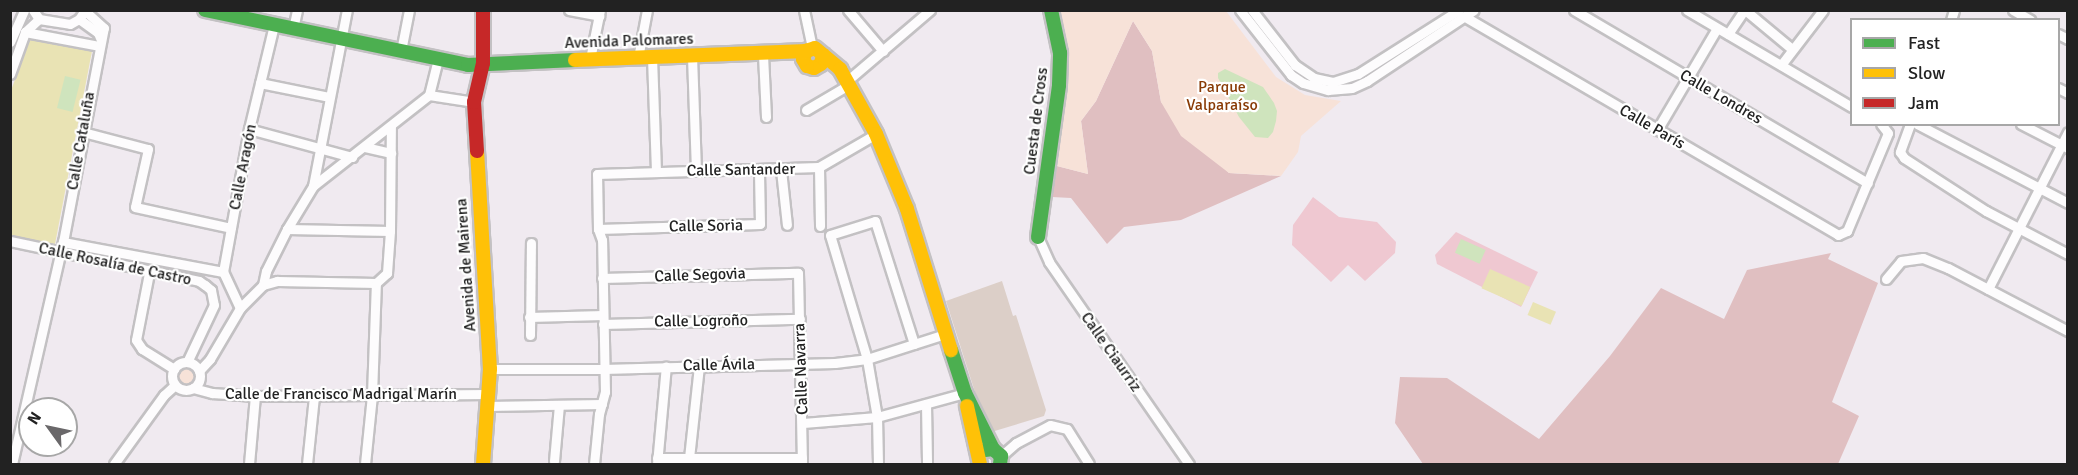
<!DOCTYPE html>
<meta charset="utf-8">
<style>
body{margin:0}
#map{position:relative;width:2078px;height:475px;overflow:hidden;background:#f0eaf0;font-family:Signika,sans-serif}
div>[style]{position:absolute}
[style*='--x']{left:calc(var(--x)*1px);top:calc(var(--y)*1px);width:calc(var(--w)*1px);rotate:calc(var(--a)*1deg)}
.grass>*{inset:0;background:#efc8d1}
.forest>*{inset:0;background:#e0bfc1}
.cemetery>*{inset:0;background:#dccfc8}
.park>*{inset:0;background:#f7e2d8}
.round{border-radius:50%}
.pitch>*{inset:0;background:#e9e3b4;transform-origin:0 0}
.water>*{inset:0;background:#cfe4bd;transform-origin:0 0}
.roads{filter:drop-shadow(2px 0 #c3c1c3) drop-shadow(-2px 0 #c3c1c3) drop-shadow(0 2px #c3c1c3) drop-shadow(0 -2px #c3c1c3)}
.street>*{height:9px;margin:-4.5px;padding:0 4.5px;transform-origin:4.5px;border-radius:4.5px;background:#fdfcfd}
.street>.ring{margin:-4.5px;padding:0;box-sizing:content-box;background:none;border:9px solid #fdfcfd;border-radius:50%}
.fast>*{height:14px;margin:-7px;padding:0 7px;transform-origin:7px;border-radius:7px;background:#4caf50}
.slow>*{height:14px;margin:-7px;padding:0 7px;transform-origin:7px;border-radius:7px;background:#ffc107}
.jam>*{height:14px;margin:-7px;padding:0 7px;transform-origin:7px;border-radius:7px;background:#c62828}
span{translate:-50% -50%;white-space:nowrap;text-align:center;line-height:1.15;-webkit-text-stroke:4.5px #fff;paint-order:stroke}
.street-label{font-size:16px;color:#222}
.park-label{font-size:16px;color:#893b06}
.frame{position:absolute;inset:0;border:12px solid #222;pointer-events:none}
.legend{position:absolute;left:1850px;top:18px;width:210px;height:108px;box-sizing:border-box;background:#fff;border:2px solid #a7a7a7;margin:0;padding:8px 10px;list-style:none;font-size:18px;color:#222}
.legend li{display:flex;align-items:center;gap:12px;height:30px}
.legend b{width:30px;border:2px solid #a7a7a7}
.north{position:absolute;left:18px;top:397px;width:60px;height:60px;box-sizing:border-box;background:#fff;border:2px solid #a7a7a7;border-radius:50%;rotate:303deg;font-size:16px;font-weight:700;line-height:24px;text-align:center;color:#222}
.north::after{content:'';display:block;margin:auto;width:21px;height:27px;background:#6a686a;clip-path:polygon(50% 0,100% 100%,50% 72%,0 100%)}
</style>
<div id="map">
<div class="grass">
<i style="clip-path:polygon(1313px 197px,1339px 217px,1377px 222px,1396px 242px,1395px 253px,1365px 281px,1348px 265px,1331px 282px,1292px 245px,1293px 225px)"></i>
<i style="clip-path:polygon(1456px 232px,1538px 272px,1521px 307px,1437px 264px,1435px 255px)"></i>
</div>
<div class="forest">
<i style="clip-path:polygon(1133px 21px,1152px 51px,1161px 102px,1229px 173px,1281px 176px,1181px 220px,1124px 227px,1107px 244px,1071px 198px,1052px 197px,1057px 166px,1088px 174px,1081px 121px,1096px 101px)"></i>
<i style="clip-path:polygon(1831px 253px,1828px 259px,1878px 283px,1832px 402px,1859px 416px,1838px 464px,1423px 464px,1395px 423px,1400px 377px,1447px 378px,1539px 439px,1610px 356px,1661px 288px,1724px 319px,1747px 270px)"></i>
</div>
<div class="cemetery">
<i style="clip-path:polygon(1002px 281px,1013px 316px,1016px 315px,1046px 410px,1044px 416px,988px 433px,946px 301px)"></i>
</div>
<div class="park">
<i style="clip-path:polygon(1056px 11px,1226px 11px,1276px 77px,1305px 95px,1341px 101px,1301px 136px,1298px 152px,1281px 176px,1229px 173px,1181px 136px,1161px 102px,1152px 51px,1133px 21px,1096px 101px,1081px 121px,1088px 174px,1057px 166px,1068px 81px,1065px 29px)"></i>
<i class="round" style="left:176px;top:367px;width:18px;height:18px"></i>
</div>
<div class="pitch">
<i style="clip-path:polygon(30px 40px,92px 51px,55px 244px,11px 236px,10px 93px)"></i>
<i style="left:1490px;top:269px;width:44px;height:21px;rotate:24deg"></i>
<i style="left:1533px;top:302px;width:25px;height:14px;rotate:23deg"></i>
</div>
<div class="water">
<i style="clip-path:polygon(1225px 69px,1263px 87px,1274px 103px,1277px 111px,1276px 121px,1273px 132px,1268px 138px,1255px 137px,1239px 117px,1218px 78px,1218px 73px)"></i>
<i style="left:65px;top:76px;width:16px;height:33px;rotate:14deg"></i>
<i style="left:1461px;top:239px;width:27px;height:15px;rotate:24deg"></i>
</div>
<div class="roads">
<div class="street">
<i style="--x:33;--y:10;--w:11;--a:56"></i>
<i style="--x:39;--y:19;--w:31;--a:9"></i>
<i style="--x:70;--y:24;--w:10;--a:-29"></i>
<i style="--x:79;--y:19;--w:11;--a:-56"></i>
<i style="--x:569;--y:10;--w:31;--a:11"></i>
<i style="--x:804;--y:10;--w:39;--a:78"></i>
<i style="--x:848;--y:10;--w:54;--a:49.5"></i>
<i style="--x:1240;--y:10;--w:83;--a:51.9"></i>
<i style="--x:1291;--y:75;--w:14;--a:34"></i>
<i style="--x:1303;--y:83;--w:26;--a:16"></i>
<i style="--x:1328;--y:90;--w:24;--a:-5"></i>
<i style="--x:1352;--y:88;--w:17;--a:-25"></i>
<i style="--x:1367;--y:81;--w:128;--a:-33.6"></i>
<i style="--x:1252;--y:10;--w:70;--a:52"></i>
<i style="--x:1295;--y:65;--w:23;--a:34"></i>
<i style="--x:1314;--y:78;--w:19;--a:12"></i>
<i style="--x:1333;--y:82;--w:26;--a:-18"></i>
<i style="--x:1358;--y:74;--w:120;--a:-32.4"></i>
<i style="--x:1574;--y:10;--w:341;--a:30.5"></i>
<i style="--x:1687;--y:10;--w:191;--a:30.5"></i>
<i style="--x:1745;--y:10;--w:61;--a:39.7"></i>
<i style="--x:2013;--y:10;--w:20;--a:30"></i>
<i style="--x:1467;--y:18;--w:430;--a:30.3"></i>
<i style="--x:1838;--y:235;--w:10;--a:-24"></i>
<i style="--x:1847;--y:231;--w:106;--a:-67.3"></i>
<i style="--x:1888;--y:133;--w:11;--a:-128"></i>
<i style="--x:79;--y:19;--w:24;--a:36"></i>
<i style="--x:98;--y:33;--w:8;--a:67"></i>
<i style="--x:1951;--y:20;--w:10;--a:-73"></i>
<i style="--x:293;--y:29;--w:19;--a:-78"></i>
<i style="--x:25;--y:32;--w:75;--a:10.7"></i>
<i style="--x:1728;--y:34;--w:29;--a:-56"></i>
<i style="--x:2058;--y:34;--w:11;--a:27"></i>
<i style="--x:10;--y:42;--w:35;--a:-66"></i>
<i style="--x:401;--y:51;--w:42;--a:-79"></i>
<i style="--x:763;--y:55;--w:62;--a:87.2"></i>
<i style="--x:692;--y:56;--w:114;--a:88"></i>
<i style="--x:652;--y:57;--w:115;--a:88"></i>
<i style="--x:638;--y:58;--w:49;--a:-79.4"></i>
<i style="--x:590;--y:59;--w:50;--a:-78.5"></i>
<i style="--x:1781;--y:65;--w:69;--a:-52.6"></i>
<i style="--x:10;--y:74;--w:45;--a:-70.3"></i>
<i style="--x:25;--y:32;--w:19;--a:-43"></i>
<i style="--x:848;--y:80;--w:108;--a:-40.5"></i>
<i style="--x:260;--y:83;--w:70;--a:11.5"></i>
<i style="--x:2058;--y:88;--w:11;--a:27"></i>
<i style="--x:429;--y:95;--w:37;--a:-76"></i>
<i style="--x:806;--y:110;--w:45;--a:-30.5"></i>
<i style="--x:1910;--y:124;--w:30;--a:110"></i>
<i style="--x:1900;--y:152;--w:7;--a:56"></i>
<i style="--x:1904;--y:158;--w:98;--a:32.9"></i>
<i style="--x:1986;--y:211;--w:93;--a:27.7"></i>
<i style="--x:1917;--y:124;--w:170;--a:27.6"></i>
<i style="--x:2021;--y:124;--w:53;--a:27.1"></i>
<i style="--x:249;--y:129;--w:107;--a:15.2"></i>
<i style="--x:1657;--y:130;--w:118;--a:-59.5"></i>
<i style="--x:83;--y:132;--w:67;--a:14.7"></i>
<i style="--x:148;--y:149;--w:59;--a:102.6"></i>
<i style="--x:135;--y:207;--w:98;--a:12.3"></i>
<i style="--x:365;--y:147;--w:27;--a:13"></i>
<i style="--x:819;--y:167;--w:59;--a:89"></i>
<i style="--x:781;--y:170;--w:55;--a:83.8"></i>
<i style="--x:313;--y:186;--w:179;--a:-79.1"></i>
<i style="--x:287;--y:229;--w:103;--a:1.1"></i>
<i style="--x:598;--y:229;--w:162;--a:-1.8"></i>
<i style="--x:760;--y:224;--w:54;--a:-91.1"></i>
<i style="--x:1038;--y:237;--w:27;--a:66"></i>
<i style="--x:1049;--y:262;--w:246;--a:55.3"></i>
<i style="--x:10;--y:241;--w:193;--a:11.9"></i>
<i style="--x:199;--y:281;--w:7;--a:34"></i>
<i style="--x:205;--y:285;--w:8;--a:40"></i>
<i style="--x:211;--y:290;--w:15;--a:79"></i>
<i style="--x:214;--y:305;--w:63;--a:115.3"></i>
<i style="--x:63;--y:242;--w:163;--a:10.6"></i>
<i style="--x:149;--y:273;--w:68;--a:101"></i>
<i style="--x:136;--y:340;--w:11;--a:56"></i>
<i style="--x:142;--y:349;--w:38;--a:32"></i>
<i style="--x:602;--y:278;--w:196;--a:-1.5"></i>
<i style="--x:798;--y:273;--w:191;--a:88.8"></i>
<i style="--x:1886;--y:279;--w:23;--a:-50"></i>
<i style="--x:1901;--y:261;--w:22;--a:-8"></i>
<i style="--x:1923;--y:258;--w:27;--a:22"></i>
<i style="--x:1948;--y:268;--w:136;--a:27.7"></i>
<i style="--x:263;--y:285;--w:14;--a:-78"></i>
<i style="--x:266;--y:271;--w:47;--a:-63.4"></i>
<i style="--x:287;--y:229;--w:50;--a:-58.8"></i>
<i style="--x:313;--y:186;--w:147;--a:-38.1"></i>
<i style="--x:429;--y:95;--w:46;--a:8.8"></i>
<i style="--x:1988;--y:289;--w:176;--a:-63"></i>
<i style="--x:240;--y:308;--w:40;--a:-115"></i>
<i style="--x:223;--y:272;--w:145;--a:-79.7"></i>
<i style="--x:249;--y:129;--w:107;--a:-76.5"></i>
<i style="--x:529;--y:317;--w:74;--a:-1.5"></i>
<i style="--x:603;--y:324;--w:197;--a:-1.5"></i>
<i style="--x:530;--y:335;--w:92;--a:-89.4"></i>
<i class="ring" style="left:172px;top:362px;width:19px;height:19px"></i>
<i style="--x:490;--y:369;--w:113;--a:0"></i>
<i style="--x:603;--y:369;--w:232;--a:-1.5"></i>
<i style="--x:835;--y:363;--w:32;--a:-7"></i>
<i style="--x:867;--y:359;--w:82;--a:-17.8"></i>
<i style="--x:199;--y:371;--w:16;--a:-47"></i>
<i style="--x:210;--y:359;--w:59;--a:-59.5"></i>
<i style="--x:240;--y:308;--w:33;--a:-45"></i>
<i style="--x:263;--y:285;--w:15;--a:-16"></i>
<i style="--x:277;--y:281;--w:99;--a:1.2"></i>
<i style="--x:193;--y:388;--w:20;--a:15"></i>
<i style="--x:212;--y:393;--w:43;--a:4"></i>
<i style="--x:255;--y:396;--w:234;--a:-0.5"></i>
<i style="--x:926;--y:404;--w:60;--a:89"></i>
<i style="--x:488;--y:406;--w:114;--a:-1"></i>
<i style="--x:803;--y:423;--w:74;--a:-4.6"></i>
<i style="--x:877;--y:417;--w:91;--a:-15.3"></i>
<i style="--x:1001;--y:456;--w:20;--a:-41"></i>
<i style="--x:1016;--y:443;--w:38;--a:-28"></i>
<i style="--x:1050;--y:425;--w:17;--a:13"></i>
<i style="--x:1067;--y:429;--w:41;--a:57.8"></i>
<i style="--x:657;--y:458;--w:145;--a:0"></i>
<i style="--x:689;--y:458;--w:93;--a:-83.8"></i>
<i style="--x:554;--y:461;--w:56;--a:-84.9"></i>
<i style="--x:12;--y:464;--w:228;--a:-77.1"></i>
<i style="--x:63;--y:242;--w:218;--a:-79.2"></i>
<i style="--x:104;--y:28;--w:25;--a:-138"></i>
<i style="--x:114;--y:464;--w:85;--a:-54.1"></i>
<i style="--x:164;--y:395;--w:15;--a:-42"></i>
<i style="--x:249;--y:464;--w:68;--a:-85"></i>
<i style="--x:307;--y:464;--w:68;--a:-84.1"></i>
<i style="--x:365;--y:464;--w:69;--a:-84.2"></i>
<i style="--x:372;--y:395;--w:112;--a:-88"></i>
<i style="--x:376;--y:283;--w:15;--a:-42"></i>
<i style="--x:387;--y:273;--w:42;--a:-85.9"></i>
<i style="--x:390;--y:231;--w:105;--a:-89.5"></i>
<i style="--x:594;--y:464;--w:50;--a:-84.3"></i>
<i style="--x:599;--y:414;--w:23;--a:-75"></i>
<i style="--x:605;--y:392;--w:152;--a:-91.1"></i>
<i style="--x:602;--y:240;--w:12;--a:-110"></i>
<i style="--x:598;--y:229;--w:55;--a:-91"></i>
<i style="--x:597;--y:174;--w:222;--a:-1.8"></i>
<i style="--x:819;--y:167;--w:66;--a:-30.1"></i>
<i style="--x:657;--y:464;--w:98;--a:-84.8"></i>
<i style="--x:878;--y:464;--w:47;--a:-91.2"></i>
<i style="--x:877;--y:417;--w:59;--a:-99.8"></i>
<i style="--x:867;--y:359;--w:129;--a:-106.6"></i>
<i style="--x:830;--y:235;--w:47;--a:-17.3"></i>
<i style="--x:875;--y:221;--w:129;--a:72.4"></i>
</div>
<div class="fast">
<i style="--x:205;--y:10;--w:269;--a:11.8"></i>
<i style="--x:468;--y:65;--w:107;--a:-2.7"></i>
<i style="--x:1038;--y:237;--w:153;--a:-82.1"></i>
<i style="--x:1059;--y:85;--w:32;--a:-88"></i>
<i style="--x:1060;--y:53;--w:44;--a:-101.8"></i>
<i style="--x:951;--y:350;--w:45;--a:72"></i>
<i style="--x:965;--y:393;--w:63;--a:63.4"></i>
<i style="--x:985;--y:450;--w:8;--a:-7"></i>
<i style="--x:993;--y:449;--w:11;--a:41"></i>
<i style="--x:1001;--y:456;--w:8;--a:97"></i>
</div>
<div class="slow">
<i style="--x:823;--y:55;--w:9;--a:103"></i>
<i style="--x:821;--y:64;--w:8;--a:150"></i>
<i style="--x:814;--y:68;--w:7;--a:-164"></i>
<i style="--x:807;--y:66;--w:8;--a:-120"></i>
<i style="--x:803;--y:59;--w:9;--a:-69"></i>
<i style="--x:806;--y:51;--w:9;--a:-18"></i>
<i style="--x:815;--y:48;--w:33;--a:40"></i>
<i style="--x:840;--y:69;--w:74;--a:61"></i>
<i style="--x:876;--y:134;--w:81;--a:67.5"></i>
<i style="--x:907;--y:209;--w:148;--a:72.7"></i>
<i style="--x:575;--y:60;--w:231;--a:-2.2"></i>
<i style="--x:477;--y:151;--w:218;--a:86.6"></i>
<i style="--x:490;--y:369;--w:95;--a:94.2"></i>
<i style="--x:967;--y:406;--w:59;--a:77.4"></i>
</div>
<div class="jam">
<i style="--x:477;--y:151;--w:49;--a:-93.5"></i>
<i style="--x:474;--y:102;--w:40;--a:-77"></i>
<i style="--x:483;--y:63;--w:53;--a:-90"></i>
</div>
</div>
<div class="street-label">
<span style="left:629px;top:41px;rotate:-2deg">Avenida Palomares</span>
<span style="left:1721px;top:97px;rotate:30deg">Calle Londres</span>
<span style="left:1036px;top:121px;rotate:-83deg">Cuesta de Cross</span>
<span style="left:1652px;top:127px;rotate:30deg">Calle París</span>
<span style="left:81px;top:141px;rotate:-80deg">Calle Cataluña</span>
<span style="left:243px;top:167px;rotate:-79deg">Calle Aragón</span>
<span style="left:741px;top:170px;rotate:-1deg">Calle Santander</span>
<span style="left:706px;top:226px;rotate:-1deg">Calle Soria</span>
<span style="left:115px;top:264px;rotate:12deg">Calle Rosalía de Castro</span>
<span style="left:466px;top:265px;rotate:-94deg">Avenida de Mairena</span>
<span style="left:700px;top:275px;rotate:-2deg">Calle Segovia</span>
<span style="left:701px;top:321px;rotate:-1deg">Calle Logroño</span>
<span style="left:1111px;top:352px;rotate:55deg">Calle Ciaurriz</span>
<span style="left:719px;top:365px;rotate:-1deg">Calle Ávila</span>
<span style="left:801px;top:369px;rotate:-92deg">Calle Navarra</span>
<span style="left:341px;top:394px">Calle de Francisco Madrigal Marín</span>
</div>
<div class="park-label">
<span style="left:1222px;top:96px">Parque<br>Valparaíso</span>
</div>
<div class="frame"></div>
<ul class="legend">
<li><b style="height:8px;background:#4caf50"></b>Fast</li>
<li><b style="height:8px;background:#ffc107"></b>Slow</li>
<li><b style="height:8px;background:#c62828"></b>Jam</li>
</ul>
<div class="north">N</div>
</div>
